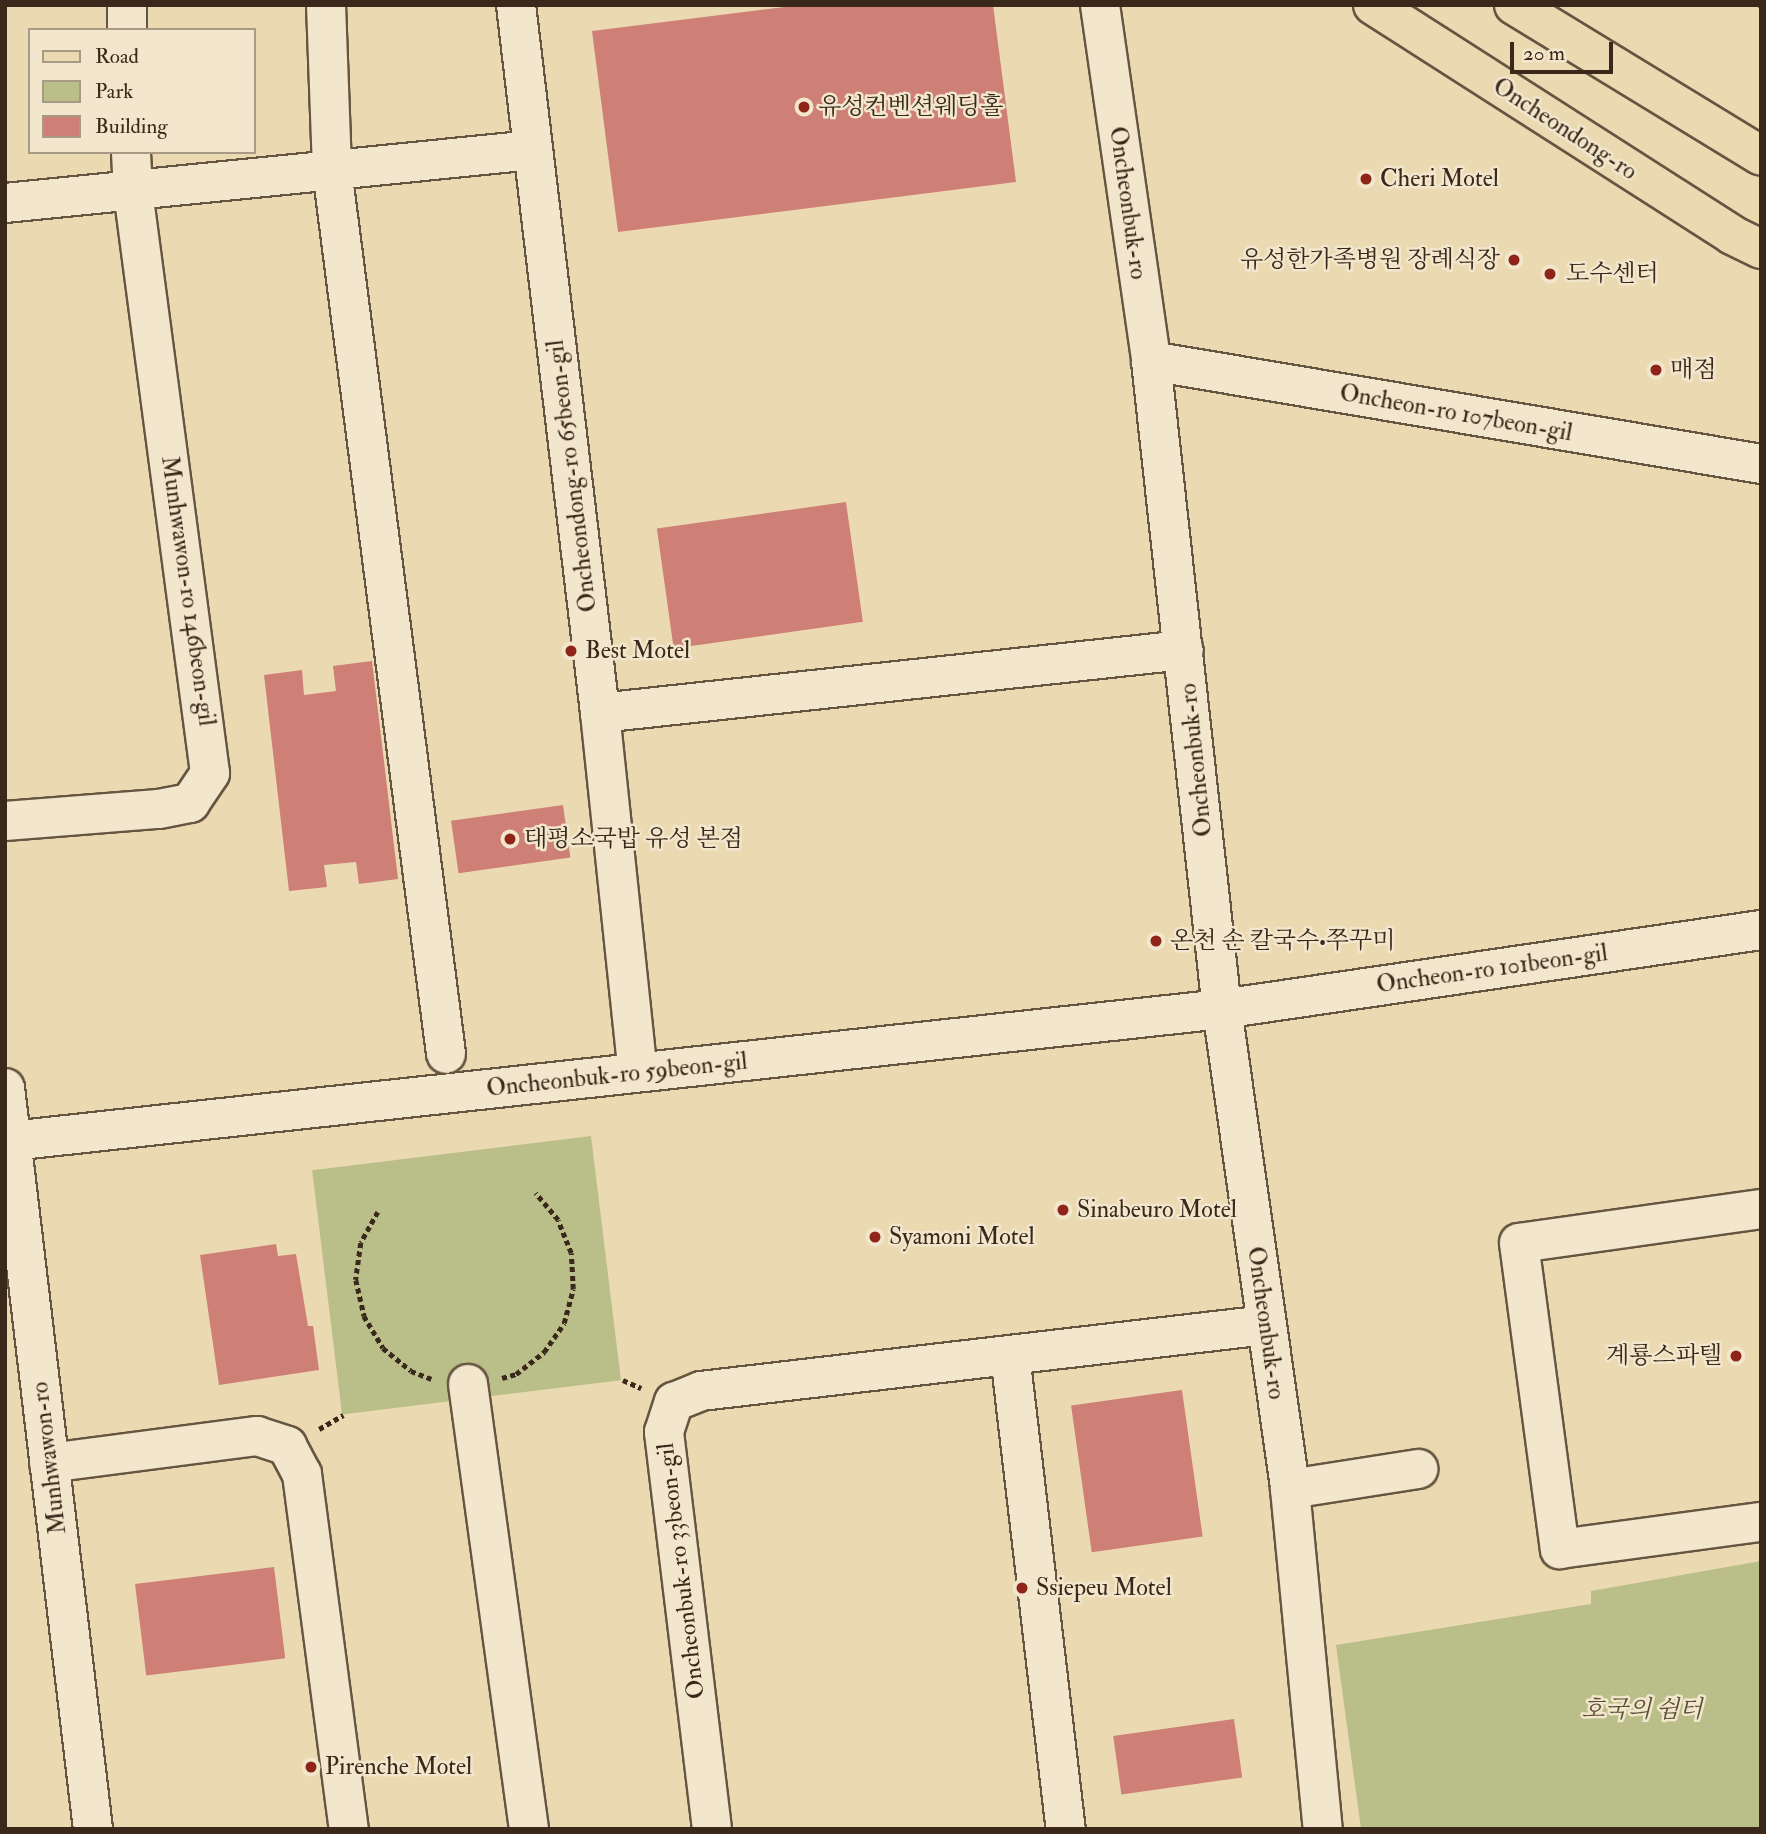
<!DOCTYPE html>
<meta charset="utf-8">
<style>
body{margin:0}
#map{position:relative;width:1766px;height:1834px;overflow:hidden;background:#ebd9b2;font-family:"IM FELL Double Pica","Noto Serif KR",serif}
div>[style]{position:absolute}
[style*='--x']{left:calc(var(--x)*1px);top:calc(var(--y)*1px);width:calc(var(--w)*1px);rotate:calc(var(--a)*1deg)}
.green>*{inset:0;background:#babf8a;transform-origin:0 0}
.building>*{inset:0;background:#ce7f76;transform-origin:0 0}
.path>*{height:4.5px;margin-top:-2.25px;transform-origin:0;background:repeating-linear-gradient(90deg,#3a291a 0 5px,transparent 0 8.5px)}
.roads{filter:drop-shadow(2px 0 #665540) drop-shadow(-2px 0 #665540) drop-shadow(0 2px #665540) drop-shadow(0 -2px #665540)}
.minor>*{height:38px;margin:-19px;padding:0 19px;transform-origin:19px;border-radius:19px;background:#f2e6cd}
.major>*{height:38px;margin:-19px;padding:0 19px;transform-origin:19px;border-radius:19px;background:#ebd9b2}
.dots>*{width:19px;height:19px;translate:-50% -50%;box-sizing:border-box;border:4px solid #f2e6cd;border-radius:50%}
span{translate:-50% -50%;white-space:nowrap;text-align:center;line-height:1.15;-webkit-text-stroke:5px #f2e6cd;paint-order:stroke}
.poi-label{font-size:24px;color:#3a291a}
.left{translate:0 -50%;text-align:left}
.right{translate:-100% -50%;text-align:right}
.street-label{font-size:24px;color:#3a291a}
.park-label{font-size:24px;color:#5a4e36;font-style:italic}
.frame{position:absolute;inset:0;border:7px solid #3a291a;pointer-events:none}
.legend{position:absolute;left:28px;top:28px;width:228px;height:126px;box-sizing:border-box;background:#f2e6cd;border:2px solid #a89a85;margin:0;padding:9px 12px;list-style:none;font-size:21px;color:#3a291a}
.legend li{display:flex;align-items:center;gap:14px;height:35px}
.legend b{width:35px;border:2px solid #a89a85}
.scale{position:absolute;left:1510px;top:42px;width:103px;height:32px;box-sizing:border-box;border:4px solid #3a291a;border-top:0;padding-left:9px;font-size:21px;line-height:24px;white-space:nowrap;color:#3a291a;-webkit-text-stroke:5px #f2e6cd;paint-order:stroke}
</style>
<div id="map">
<div class="green">
<i style="left:591px;top:1136px;width:246px;height:281px;rotate:83deg"></i>
<i style="clip-path:polygon(1761px 1561px,1761px 1829px,1361px 1829px,1336px 1645px,1591px 1604px,1591px 1591px)"></i>
</div>
<div class="building">
<i style="clip-path:polygon(801px 5px,993px 5px,1016px 182px,618px 232px,592px 31px)"></i>
<i style="left:846px;top:502px;width:121px;height:191px;rotate:82deg"></i>
<i style="clip-path:polygon(372px 661px,398px 879px,359px 884px,356px 862px,324px 865px,327px 887px,289px 891px,264px 675px,302px 670px,304px 695px,336px 691px,333px 666px)"></i>
<i style="left:563px;top:805px;width:53px;height:113px;rotate:82deg"></i>
<i style="clip-path:polygon(276px 1244px,278px 1256px,296px 1254px,308px 1326px,313px 1326px,319px 1370px,219px 1385px,200px 1255px)"></i>
<i style="left:1182px;top:1390px;width:148px;height:112px;rotate:82deg"></i>
<i style="left:274px;top:1567px;width:92px;height:140px;rotate:83deg"></i>
<i style="left:1234px;top:1719px;width:59px;height:122px;rotate:82deg"></i>
</div>
<div class="path">
<i style="--x:1760;--y:5;--w:1;--a:45"></i>
<i style="--x:378;--y:1212;--w:35;--a:119"></i>
<i style="--x:361;--y:1243;--w:37;--a:98"></i>
<i style="--x:356;--y:1280;--w:37;--a:77"></i>
<i style="--x:364;--y:1316;--w:37;--a:59"></i>
<i style="--x:383;--y:1348;--w:36;--a:39"></i>
<i style="--x:411;--y:1371;--w:22;--a:21"></i>
<i style="--x:502;--y:1378;--w:15;--a:-16"></i>
<i style="--x:516;--y:1374;--w:36;--a:-38"></i>
<i style="--x:544;--y:1352;--w:35;--a:-55"></i>
<i style="--x:564;--y:1323;--w:35;--a:-75"></i>
<i style="--x:573;--y:1289;--w:36;--a:-93"></i>
<i style="--x:571;--y:1253;--w:35;--a:-112"></i>
<i style="--x:558;--y:1220;--w:35;--a:-130"></i>
<i style="--x:623;--y:1380;--w:20;--a:24"></i>
<i style="--x:319;--y:1429;--w:28;--a:-30"></i>
</div>
<div class="roads">
<div class="minor">
<i style="--x:127;--y:5;--w:25;--a:90"></i>
<i style="--x:326;--y:5;--w:165;--a:87.9"></i>
<i style="--x:332;--y:170;--w:891;--a:82.65"></i>
<i style="--x:516;--y:5;--w:713;--a:83.23"></i>
<i style="--x:600;--y:713;--w:361;--a:84"></i>
<i style="--x:1100;--y:5;--w:360;--a:81.8"></i>
<i style="--x:1151;--y:361;--w:652;--a:83.75"></i>
<i style="--x:1222;--y:1009;--w:485;--a:81.9"></i>
<i style="--x:1290;--y:1489;--w:342;--a:84.5"></i>
<i style="--x:5;--y:203;--w:531;--a:-5.73"></i>
<i style="--x:1151;--y:361;--w:619;--a:9.58"></i>
<i style="--x:600;--y:713;--w:587;--a:-6.16"></i>
<i style="--x:5;--y:821;--w:154;--a:-4.5"></i>
<i style="--x:159;--y:809;--w:32;--a:-11"></i>
<i style="--x:190;--y:803;--w:36;--a:-56"></i>
<i style="--x:210;--y:773;--w:587;--a:-97.54"></i>
<i style="--x:133;--y:191;--w:39;--a:-93"></i>
<i style="--x:5;--y:1088;--w:746;--a:83.23"></i>
<i style="--x:11;--y:1141;--w:1218;--a:-6.22"></i>
<i style="--x:1222;--y:1009;--w:545;--a:-8.34"></i>
<i style="--x:1761;--y:1209;--w:244;--a:172"></i>
<i style="--x:1519;--y:1243;--w:309;--a:82.4"></i>
<i style="--x:1560;--y:1549;--w:203;--a:-7.7"></i>
<i style="--x:1010;--y:1355;--w:477;--a:83.3"></i>
<i style="--x:468;--y:1384;--w:449;--a:82.2"></i>
<i style="--x:49;--y:1463;--w:210;--a:-7.4"></i>
<i style="--x:257;--y:1436;--w:32;--a:18"></i>
<i style="--x:287;--y:1446;--w:32;--a:62"></i>
<i style="--x:302;--y:1474;--w:358;--a:82.5"></i>
<i style="--x:1290;--y:1489;--w:130;--a:-8.9"></i>
<i style="--x:712;--y:1829;--w:400;--a:-96.9"></i>
<i style="--x:664;--y:1432;--w:32;--a:-72"></i>
<i style="--x:674;--y:1402;--w:29;--a:-22"></i>
<i style="--x:701;--y:1391;--w:569;--a:-6.66"></i>
</div>
<div class="major">
<i style="--x:1373;--y:5;--w:426;--a:32.6"></i>
<i style="--x:1732;--y:235;--w:32;--a:26"></i>
<i style="--x:1514;--y:5;--w:289;--a:31.4"></i>
</div>
</div>
<div class="dots">
<i style="left:804px;top:107px;background:#8f2418"></i>
<i style="left:1366px;top:179px;background:#8f2418"></i>
<i style="left:1514px;top:260px;background:#8f2418"></i>
<i style="left:1550px;top:274px;background:#8f2418"></i>
<i style="left:1656px;top:370px;background:#8f2418"></i>
<i style="left:571px;top:651px;background:#8f2418"></i>
<i style="left:510px;top:839px;background:#8f2418"></i>
<i style="left:1156px;top:941px;background:#8f2418"></i>
<i style="left:1063px;top:1210px;background:#8f2418"></i>
<i style="left:875px;top:1237px;background:#8f2418"></i>
<i style="left:1736px;top:1356px;background:#8f2418"></i>
<i style="left:1022px;top:1588px;background:#8f2418"></i>
<i style="left:311px;top:1767px;background:#8f2418"></i>
</div>
<div class="poi-label">
<span class="left" style="left:818px;top:107px">유성컨벤션웨딩홀</span>
<span class="left" style="left:1380px;top:179px">Cheri Motel</span>
<span class="right" style="left:1500px;top:260px">유성한가족병원 장례식장</span>
<span class="left" style="left:1566px;top:274px">도수센터</span>
<span class="left" style="left:1670px;top:370px">매점</span>
<span class="left" style="left:585px;top:651px">Best Motel</span>
<span class="left" style="left:524px;top:839px">태평소국밥 유성 본점</span>
<span class="left" style="left:1170px;top:941px">온천 손 칼국수•쭈꾸미</span>
<span class="left" style="left:1077px;top:1210px">Sinabeuro Motel</span>
<span class="left" style="left:889px;top:1237px">Syamoni Motel</span>
<span class="right" style="left:1722px;top:1356px">계룡스파텔</span>
<span class="left" style="left:1036px;top:1588px">Ssiepeu Motel</span>
<span class="left" style="left:325px;top:1767px">Pirenche Motel</span>
</div>
<div class="street-label">
<span style="left:1565px;top:129px;rotate:33deg">Oncheondong-ro</span>
<span style="left:1128px;top:203px;rotate:82deg">Oncheonbuk-ro</span>
<span style="left:1456px;top:413px;rotate:10deg">Oncheon-ro 107beon-gil</span>
<span style="left:572px;top:476px;rotate:-97deg">Oncheondong-ro 65beon-gil</span>
<span style="left:188px;top:591px;rotate:82deg">Munhwawon-ro 146beon-gil</span>
<span style="left:1196px;top:760px;rotate:-96deg">Oncheonbuk-ro</span>
<span style="left:1492px;top:969px;rotate:-8deg">Oncheon-ro 101beon-gil</span>
<span style="left:617px;top:1075px;rotate:-6deg">Oncheonbuk-ro 59beon-gil</span>
<span style="left:1266px;top:1323px;rotate:82deg">Oncheonbuk-ro</span>
<span style="left:49px;top:1458px;rotate:-97deg">Munhwawon-ro</span>
<span style="left:681px;top:1571px;rotate:-97deg">Oncheonbuk-ro 33beon-gil</span>
</div>
<div class="park-label">
<span style="left:1642px;top:1710px">호국의 쉼터</span>
</div>
<div class="frame"></div>
<ul class="legend">
<li><b style="height:9px;background:#ebd9b2"></b>Road</li>
<li><b style="height:19px;background:#babf8a"></b>Park</li>
<li><b style="height:19px;background:#ce7f76"></b>Building</li>
</ul>
<div class="scale">20 m</div>
</div>
